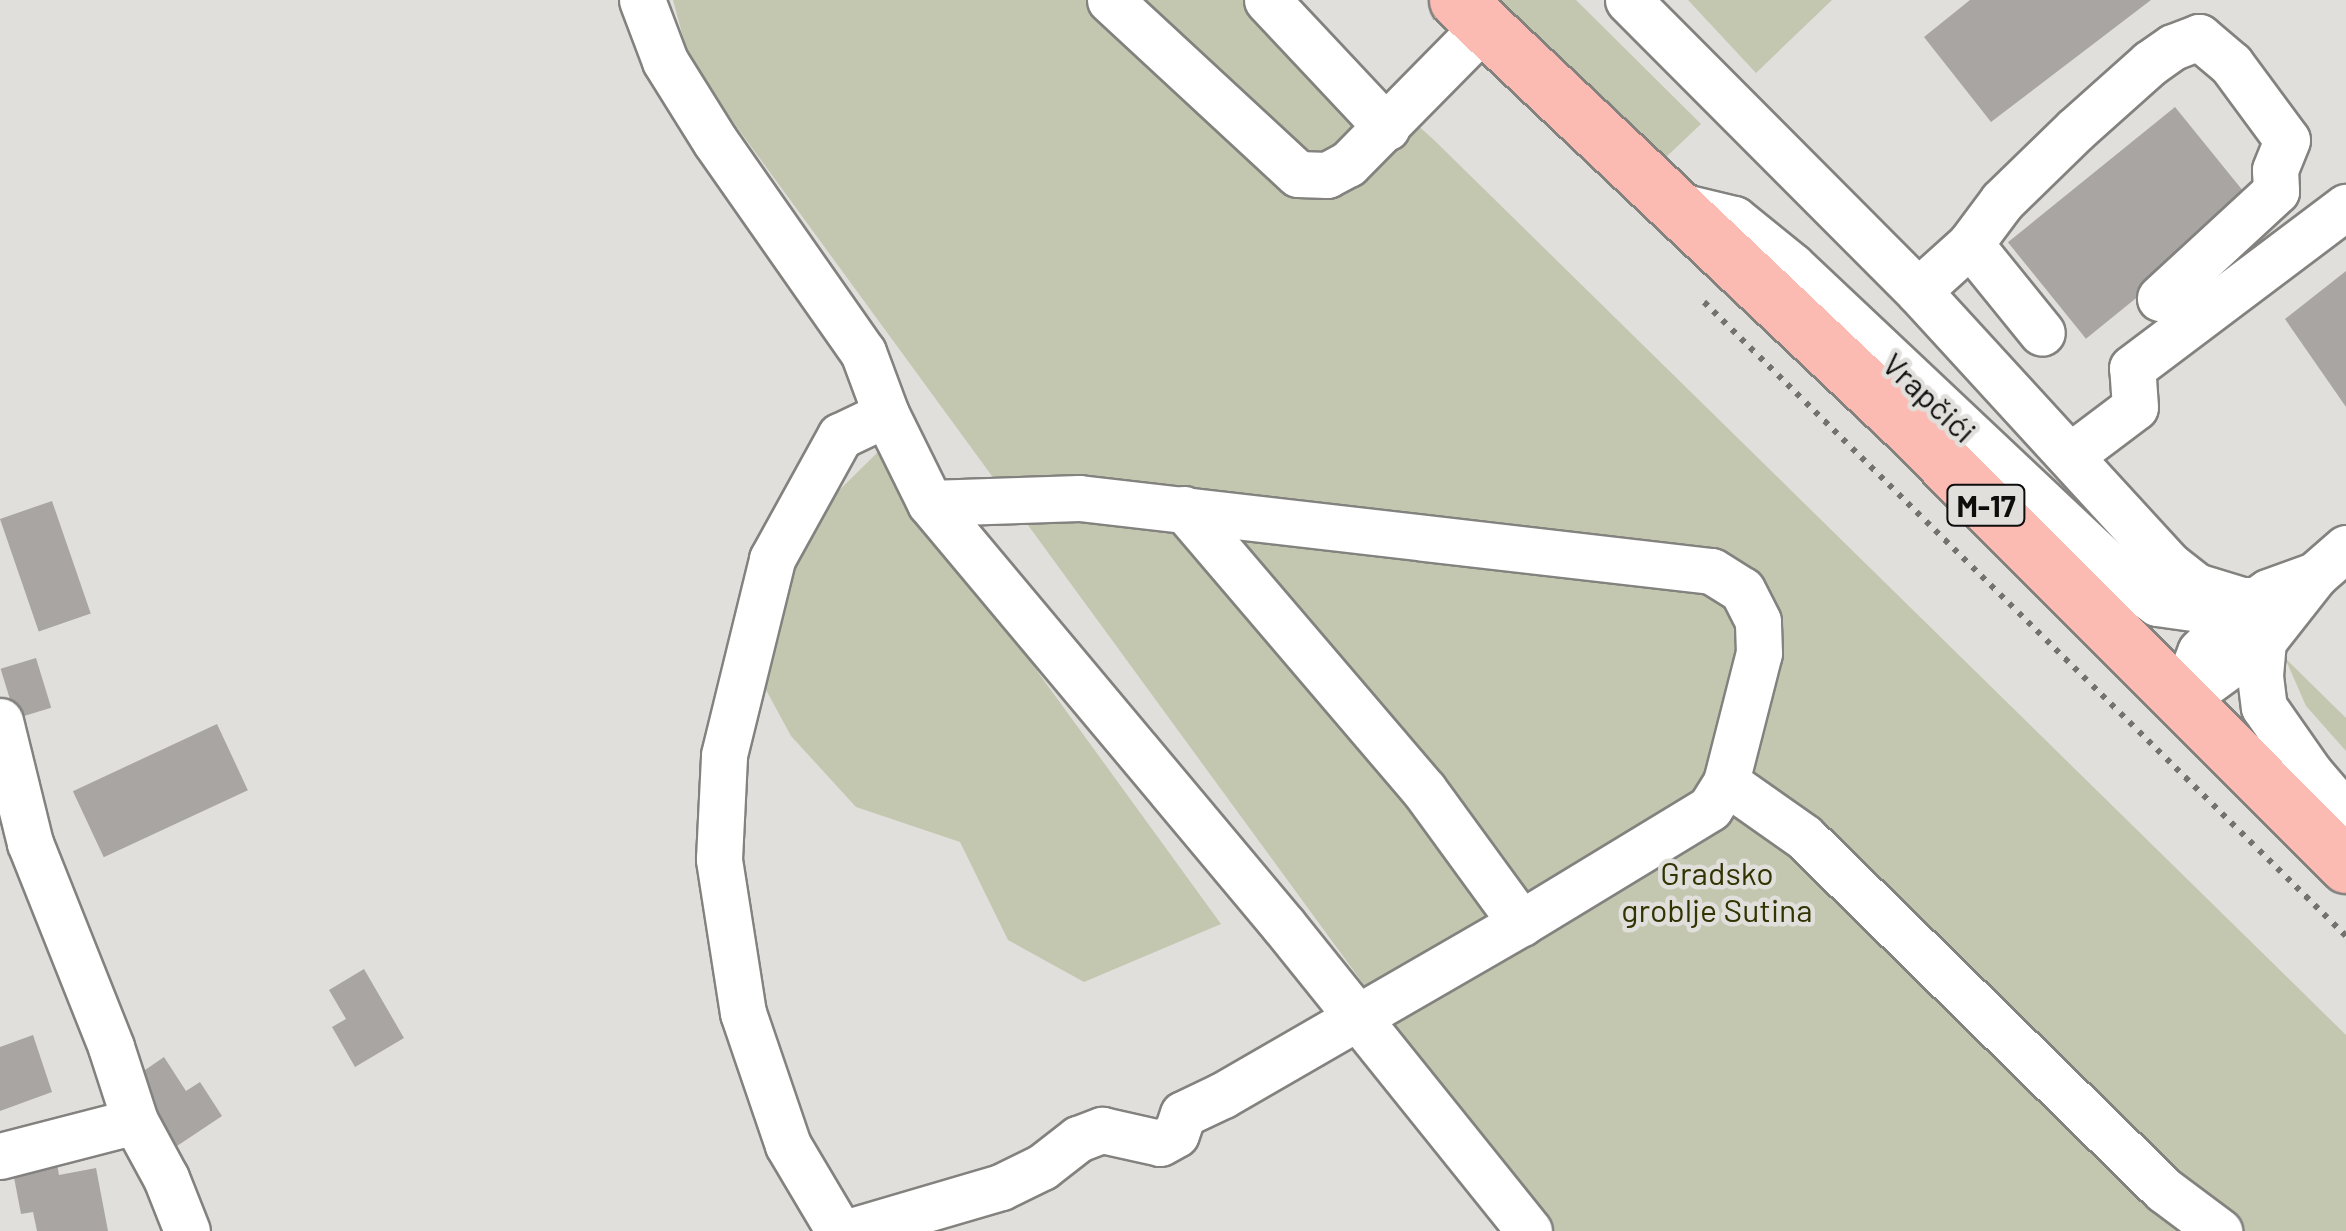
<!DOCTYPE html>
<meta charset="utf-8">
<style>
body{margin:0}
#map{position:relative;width:2346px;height:1231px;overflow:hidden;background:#e1dfdc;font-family:Barlow,sans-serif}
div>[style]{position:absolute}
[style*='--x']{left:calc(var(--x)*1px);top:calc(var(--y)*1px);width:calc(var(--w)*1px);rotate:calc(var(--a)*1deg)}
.green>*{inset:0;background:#c4c7af}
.building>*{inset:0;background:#a8a5a3;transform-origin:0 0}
.path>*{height:6px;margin-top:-3px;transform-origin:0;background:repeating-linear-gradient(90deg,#737270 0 5px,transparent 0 13px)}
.roads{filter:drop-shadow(2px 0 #83827f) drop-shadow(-2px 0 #83827f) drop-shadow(0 2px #83827f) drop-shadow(0 -2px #83827f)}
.minor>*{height:45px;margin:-22.5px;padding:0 22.5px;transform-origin:22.5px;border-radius:22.5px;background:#fff}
.major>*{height:55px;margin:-27.5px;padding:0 27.5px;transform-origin:27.5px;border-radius:27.5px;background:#fbbbb3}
span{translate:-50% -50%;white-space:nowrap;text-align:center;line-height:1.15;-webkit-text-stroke:9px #e1dfdc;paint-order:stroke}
.shield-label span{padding:2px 8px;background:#e1dfdc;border:2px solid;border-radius:8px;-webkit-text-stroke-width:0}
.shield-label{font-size:30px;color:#0e0d0c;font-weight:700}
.street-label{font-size:32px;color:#0e0d0c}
.park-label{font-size:32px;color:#313300}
</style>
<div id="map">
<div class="green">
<i style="clip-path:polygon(673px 0,1279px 0,1434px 140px,2346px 1035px,2346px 1231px,1544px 1231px,690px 63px)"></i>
<i style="clip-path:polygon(1460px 0,1576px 0,1701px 124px,1645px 177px)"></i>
<i style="clip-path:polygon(1688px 0,1832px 0,1756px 73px)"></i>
<i style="clip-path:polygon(878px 452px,1221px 924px,1084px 982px,1008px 940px,960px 842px,856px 807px,791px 736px,734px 631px,759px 569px)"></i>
<i style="clip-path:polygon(2285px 658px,2346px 718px,2346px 751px,2306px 706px)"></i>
</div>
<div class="building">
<i style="clip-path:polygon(1970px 0,2151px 0,1991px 122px,1924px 37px)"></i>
<i style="left:2175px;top:107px;width:124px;height:215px;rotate:51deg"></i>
<i style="clip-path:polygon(2346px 271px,2346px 407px,2285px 319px)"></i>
<i style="left:52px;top:501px;width:119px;height:55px;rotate:71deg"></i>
<i style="left:36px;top:658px;width:52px;height:37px;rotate:73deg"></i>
<i style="left:217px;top:724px;width:73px;height:159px;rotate:65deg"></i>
<i style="clip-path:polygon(364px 969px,404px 1038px,355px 1067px,332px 1027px,346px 1019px,329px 990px)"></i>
<i style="clip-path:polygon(33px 1035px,52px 1092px,0 1111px,0 1047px)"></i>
<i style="clip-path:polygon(164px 1057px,186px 1091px,200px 1082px,222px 1116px,177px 1146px,132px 1079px)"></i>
<i style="clip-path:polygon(56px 1158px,59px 1175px,96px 1168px,108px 1231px,37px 1231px,33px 1212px,21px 1214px,12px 1167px)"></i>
</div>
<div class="path">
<i style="--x:1704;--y:302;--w:902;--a:44.64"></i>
</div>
<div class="roads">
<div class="minor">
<i style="--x:642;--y:0;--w:65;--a:69.3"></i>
<i style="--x:665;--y:61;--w:94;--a:58"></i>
<i style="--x:715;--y:141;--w:258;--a:55"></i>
<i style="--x:863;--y:352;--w:66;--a:69.6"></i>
<i style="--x:886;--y:414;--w:99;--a:63.7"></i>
<i style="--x:930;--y:503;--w:552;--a:50.07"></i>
<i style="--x:1284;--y:926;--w:391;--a:51.2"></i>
<i style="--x:1110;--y:0;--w:256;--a:42.8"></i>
<i style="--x:1298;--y:174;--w:29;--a:2"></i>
<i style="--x:1327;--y:175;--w:24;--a:-28"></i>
<i style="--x:1348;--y:164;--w:194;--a:-45.4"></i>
<i style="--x:1267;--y:0;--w:175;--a:46.8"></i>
<i style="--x:1628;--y:0;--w:411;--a:45.1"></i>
<i style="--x:1918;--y:291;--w:370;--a:47.5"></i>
<i style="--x:2168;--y:564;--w:36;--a:38"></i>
<i style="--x:2196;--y:586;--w:48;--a:16.9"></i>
<i style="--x:2242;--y:600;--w:15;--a:0"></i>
<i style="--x:1676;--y:205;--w:60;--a:13.6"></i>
<i style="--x:1734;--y:219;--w:75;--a:39"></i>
<i style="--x:1792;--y:266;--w:459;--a:43.3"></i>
<i style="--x:2126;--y:581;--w:38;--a:35"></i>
<i style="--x:2157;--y:603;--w:72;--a:8"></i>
<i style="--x:1970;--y:244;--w:114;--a:51"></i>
<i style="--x:1918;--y:291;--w:70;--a:-42.1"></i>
<i style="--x:1970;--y:244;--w:54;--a:-53.3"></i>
<i style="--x:2002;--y:201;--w:102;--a:-44.2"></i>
<i style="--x:2075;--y:130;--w:101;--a:-41.8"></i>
<i style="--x:2150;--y:63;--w:28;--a:-35"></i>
<i style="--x:2173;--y:47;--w:28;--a:-21"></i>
<i style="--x:2199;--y:37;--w:42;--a:40.2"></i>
<i style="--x:2231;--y:64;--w:94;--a:53.6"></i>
<i style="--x:2287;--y:140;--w:32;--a:112"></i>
<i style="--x:2275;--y:170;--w:21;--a:87"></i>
<i style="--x:2276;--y:191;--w:158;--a:137.3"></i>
<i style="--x:2070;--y:456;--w:81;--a:-37"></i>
<i style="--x:2135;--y:407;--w:39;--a:-94"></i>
<i style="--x:2132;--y:368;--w:268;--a:-37"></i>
<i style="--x:1184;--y:509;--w:370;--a:49.5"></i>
<i style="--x:1424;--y:790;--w:165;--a:53.9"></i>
<i style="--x:2315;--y:575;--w:84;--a:128.2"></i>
<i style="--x:2263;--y:641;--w:102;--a:143.8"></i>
<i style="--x:2181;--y:701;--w:53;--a:-68.8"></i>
<i style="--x:2200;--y:652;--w:51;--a:-46.6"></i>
<i style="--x:2235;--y:615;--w:40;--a:-34.9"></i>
<i style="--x:2268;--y:592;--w:50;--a:-19.9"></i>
<i style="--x:2315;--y:575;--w:41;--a:-41.1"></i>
<i style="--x:2263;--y:641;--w:35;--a:95"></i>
<i style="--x:2260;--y:676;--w:31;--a:83"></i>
<i style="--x:2264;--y:707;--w:80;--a:55.1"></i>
<i style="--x:2310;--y:773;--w:55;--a:49.4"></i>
<i style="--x:0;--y:721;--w:126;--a:76.2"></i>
<i style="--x:30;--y:843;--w:219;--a:68.3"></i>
<i style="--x:111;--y:1047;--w:78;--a:72"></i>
<i style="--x:135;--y:1121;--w:65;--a:61.5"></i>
<i style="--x:166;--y:1178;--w:57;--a:68.4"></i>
<i style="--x:1726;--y:782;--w:95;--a:35.2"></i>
<i style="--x:1804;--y:837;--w:504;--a:44.44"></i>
<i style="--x:2164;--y:1190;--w:69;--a:36.7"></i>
<i style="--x:0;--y:1156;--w:139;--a:-14.5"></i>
<i style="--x:839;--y:1231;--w:100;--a:-120.7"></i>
<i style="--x:788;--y:1145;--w:139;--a:-108.8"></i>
<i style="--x:743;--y:1013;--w:156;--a:-98.9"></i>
<i style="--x:719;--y:859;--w:104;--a:-87.2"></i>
<i style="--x:724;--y:755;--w:202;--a:-76.2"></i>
<i style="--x:772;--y:559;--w:141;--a:-61.1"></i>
<i style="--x:840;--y:436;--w:51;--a:-25.6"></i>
<i style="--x:851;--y:1231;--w:156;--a:-16.3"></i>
<i style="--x:1001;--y:1187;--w:46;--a:-26"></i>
<i style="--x:1042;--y:1167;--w:46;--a:-37.9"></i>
<i style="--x:1078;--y:1139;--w:26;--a:-21"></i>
<i style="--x:1102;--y:1130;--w:59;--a:12.6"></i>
<i style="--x:1160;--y:1143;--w:18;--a:-29"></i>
<i style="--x:1176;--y:1134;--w:21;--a:-71"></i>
<i style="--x:1183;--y:1114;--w:44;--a:-25.4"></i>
<i style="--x:1223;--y:1095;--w:344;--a:-30"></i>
<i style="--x:1521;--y:923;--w:221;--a:-31.3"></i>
<i style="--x:1710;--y:808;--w:31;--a:-58"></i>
<i style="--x:1726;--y:782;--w:133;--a:-75.7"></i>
<i style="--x:1759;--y:653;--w:32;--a:-92"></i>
<i style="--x:1758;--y:621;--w:35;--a:-117"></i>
<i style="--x:1742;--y:590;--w:36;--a:-148"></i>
<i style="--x:1711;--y:571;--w:636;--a:-173.41"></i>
<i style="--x:1079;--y:498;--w:149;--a:178.1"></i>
</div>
<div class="major">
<i style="--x:1457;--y:0;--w:618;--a:43.36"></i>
<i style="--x:1906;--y:424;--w:623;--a:45.07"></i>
</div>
</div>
<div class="shield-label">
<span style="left:1986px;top:505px">M-17</span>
</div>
<div class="street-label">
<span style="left:1930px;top:397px;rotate:43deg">Vrapčići</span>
</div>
<div class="park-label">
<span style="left:1717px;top:891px">Gradsko<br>groblje Sutina</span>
</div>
</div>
